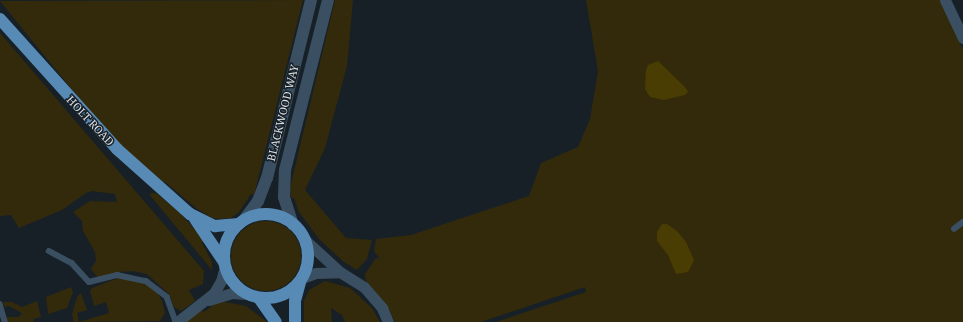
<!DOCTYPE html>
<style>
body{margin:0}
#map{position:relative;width:963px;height:322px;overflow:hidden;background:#182027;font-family:"Noto Serif",serif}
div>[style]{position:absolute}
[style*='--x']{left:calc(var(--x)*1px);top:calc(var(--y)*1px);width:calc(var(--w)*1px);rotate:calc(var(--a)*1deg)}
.green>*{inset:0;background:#322a0b}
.round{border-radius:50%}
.water>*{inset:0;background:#4a3d03}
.service>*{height:5.5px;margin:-2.75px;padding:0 2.75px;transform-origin:2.75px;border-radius:2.75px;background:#3a5062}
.minor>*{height:11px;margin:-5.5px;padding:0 5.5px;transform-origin:5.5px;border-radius:5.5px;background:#3a5062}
.tertiary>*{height:12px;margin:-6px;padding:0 6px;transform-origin:6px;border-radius:6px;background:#3a5062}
.trunk>*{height:12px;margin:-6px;padding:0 6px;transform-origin:6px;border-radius:6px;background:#578ab4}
.trunk>.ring{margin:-6px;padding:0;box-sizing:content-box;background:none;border:12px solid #578ab4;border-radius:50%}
span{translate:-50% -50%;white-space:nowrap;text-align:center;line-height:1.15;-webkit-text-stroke:3px #182027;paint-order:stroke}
.street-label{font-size:11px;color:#d9dee3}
</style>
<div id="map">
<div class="green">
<i style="clip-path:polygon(303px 0,254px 195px,251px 194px,239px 212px,231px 218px,222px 219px,212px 218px,196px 208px,165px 182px,158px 180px,114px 141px,0 1px)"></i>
<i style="clip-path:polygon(335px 0,353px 0,347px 66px,325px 148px,305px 190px,346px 238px,372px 240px,367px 259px,357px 270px,344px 262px,319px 239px,299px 212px,294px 198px,291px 198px,290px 188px)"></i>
<i style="clip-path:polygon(586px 0,940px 0,963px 50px,963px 322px,496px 322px,586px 292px,585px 287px,481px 322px,395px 322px,386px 305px,366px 281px,365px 274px,376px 258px,380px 259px,374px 251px,376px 239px,411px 235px,529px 196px,541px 163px,578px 147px,590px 119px,598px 71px)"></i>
<i style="clip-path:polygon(0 33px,204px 271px,203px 284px,189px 290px,195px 301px,181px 311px,174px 307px,169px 294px,147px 274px,132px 271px,117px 272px,98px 278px,91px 269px,96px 261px,95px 252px,83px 231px,82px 221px,73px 212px,90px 201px,117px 202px,115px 194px,92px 191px,86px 193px,62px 210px,19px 228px,11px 215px,0 216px)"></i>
<i style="clip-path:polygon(156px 193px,182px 215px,204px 240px,202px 243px,212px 262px,212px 270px,149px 194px)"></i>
<i class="round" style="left:231px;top:221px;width:70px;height:70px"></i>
<i style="clip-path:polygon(121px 277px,139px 280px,155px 289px,162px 301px,165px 313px,160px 321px,74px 322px,72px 314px,77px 297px,81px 293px,87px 310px,77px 313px,79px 322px,109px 313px,106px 302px,94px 306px,90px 291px,92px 288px)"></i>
<i style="clip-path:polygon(325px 281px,350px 288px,372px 308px,380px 322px,345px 322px,342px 315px,331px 308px,332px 322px,304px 322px,304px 301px,309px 290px)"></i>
<i style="clip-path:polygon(71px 287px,73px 292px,67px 308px,48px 314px,46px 297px)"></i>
<i style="clip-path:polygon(37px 301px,41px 317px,33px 319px,34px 322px,7px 322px,6px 317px,19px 317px,22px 313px,9px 306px,4px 307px,3px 302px,12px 302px,22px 307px)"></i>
<i style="clip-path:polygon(225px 302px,246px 306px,267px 322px,184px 322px,202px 310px,204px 312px,216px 303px)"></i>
</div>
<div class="water">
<i style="clip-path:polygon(658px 61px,685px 87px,688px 92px,685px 95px,664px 100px,650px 97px,645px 89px,646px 70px,648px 65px)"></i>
<i style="clip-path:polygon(662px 224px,667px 224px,677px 231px,686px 242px,694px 260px,688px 272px,676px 274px,668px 255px,657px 241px,657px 232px)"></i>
</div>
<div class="service">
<i style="--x:954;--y:229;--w:11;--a:-38"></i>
<i style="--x:49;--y:251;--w:26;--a:28"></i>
<i style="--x:72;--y:263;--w:25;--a:48"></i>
<i style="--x:89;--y:282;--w:29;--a:-14"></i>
<i style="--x:117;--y:275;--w:30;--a:12"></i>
<i style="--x:146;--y:281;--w:26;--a:37"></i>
<i style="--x:167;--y:297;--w:27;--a:70"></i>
<i style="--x:0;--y:304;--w:19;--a:74"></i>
</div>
<div class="minor">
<i style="--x:945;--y:0;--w:42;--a:64.7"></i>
<i style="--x:305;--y:240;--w:47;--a:42.4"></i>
<i style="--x:340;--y:272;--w:28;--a:32"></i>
<i style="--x:364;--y:287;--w:28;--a:49"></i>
<i style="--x:382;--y:308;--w:15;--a:67"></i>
<i style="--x:302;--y:278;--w:15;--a:-20"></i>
<i style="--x:316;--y:273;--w:24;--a:-2"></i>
<i style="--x:209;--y:300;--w:24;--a:-17"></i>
<i style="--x:232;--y:293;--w:15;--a:4"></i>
<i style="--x:177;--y:322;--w:47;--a:-38.1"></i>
<i style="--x:214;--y:293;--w:14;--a:-60"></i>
<i style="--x:221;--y:281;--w:15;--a:-74"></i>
</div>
<div class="tertiary">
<i style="--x:243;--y:221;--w:25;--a:-53"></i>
<i style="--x:258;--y:201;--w:25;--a:-69"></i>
<i style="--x:267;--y:178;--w:183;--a:-76.1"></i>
<i style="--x:293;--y:225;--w:29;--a:-108"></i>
<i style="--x:284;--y:197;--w:27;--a:-88"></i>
<i style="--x:285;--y:170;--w:175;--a:-75.8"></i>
</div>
<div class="trunk">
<i style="--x:0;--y:19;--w:175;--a:48"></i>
<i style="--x:117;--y:149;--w:98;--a:41.7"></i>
<i style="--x:190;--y:214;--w:28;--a:26"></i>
<i style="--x:215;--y:226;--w:24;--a:-5"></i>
<i class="ring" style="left:224px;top:214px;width:72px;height:72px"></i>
<i style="--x:195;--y:219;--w:52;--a:56"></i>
<i style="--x:259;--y:298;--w:29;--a:55"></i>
<i style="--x:295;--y:322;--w:21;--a:-90"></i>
<i style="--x:295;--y:301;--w:20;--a:-75"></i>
</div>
<div class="street-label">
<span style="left:283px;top:113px;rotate:-76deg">BLACKWOOD WAY</span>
<span style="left:90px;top:121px;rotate:47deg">HOLT ROAD</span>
</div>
</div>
